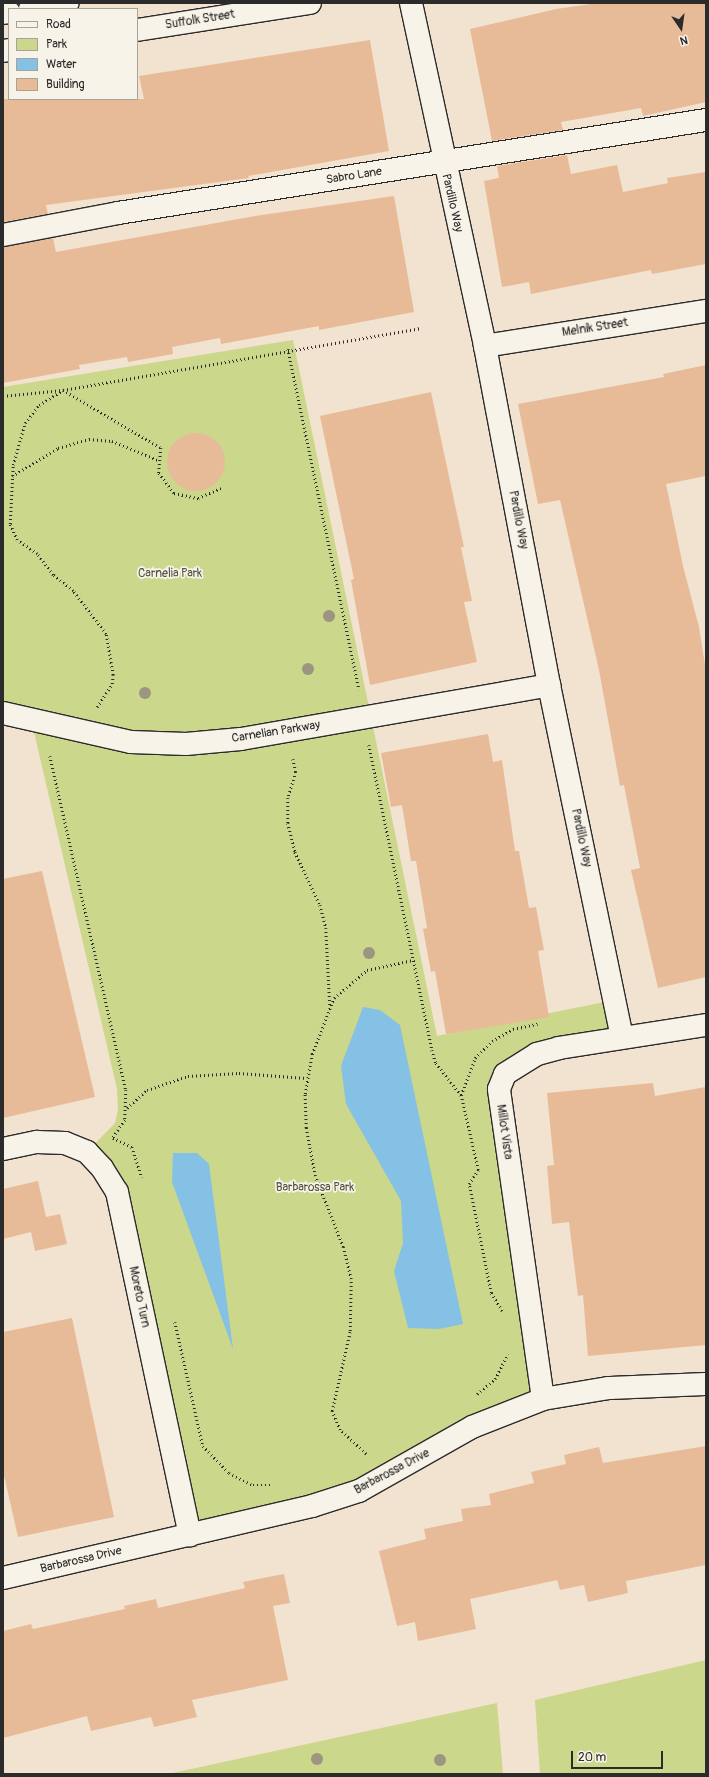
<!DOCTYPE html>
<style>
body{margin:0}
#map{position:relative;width:709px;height:1777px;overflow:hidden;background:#f2e2d0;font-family:Pangolin,sans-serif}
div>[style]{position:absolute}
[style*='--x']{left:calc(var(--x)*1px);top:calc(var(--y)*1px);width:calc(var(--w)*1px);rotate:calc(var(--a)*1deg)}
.green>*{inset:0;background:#cbd78a}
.water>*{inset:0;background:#84c1e4}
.building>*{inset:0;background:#e8bb98}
.round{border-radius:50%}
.path>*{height:2.5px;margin-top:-1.25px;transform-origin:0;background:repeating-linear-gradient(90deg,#2b2b2b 0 1px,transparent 0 4px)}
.roads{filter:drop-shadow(1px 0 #2b2b2b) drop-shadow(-1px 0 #2b2b2b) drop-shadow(0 1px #2b2b2b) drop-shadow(0 -1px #2b2b2b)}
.minor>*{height:22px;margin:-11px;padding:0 11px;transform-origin:11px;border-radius:11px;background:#f7f3e8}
.trees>*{width:12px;height:12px;margin:-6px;border-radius:50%;background:#9b9582}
span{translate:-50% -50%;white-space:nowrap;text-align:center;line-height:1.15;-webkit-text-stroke:3.5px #f7f3e8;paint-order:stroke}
.street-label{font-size:12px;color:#2b2b2b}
.park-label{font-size:12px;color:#535643}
.frame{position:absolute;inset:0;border:4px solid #2b2b2b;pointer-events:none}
.legend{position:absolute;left:8px;top:8px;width:130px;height:92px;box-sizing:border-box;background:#f7f3e8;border:1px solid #a5a39c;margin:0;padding:5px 7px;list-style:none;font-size:12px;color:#2b2b2b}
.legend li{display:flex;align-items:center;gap:8px;height:20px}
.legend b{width:20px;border:1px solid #a5a39c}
.north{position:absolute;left:661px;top:8px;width:40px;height:40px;-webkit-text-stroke:3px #f7f3e8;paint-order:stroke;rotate:167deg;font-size:11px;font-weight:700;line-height:16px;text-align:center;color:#2b2b2b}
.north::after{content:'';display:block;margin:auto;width:14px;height:18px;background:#2b2b2b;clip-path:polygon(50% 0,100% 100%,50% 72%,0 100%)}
.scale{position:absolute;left:571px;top:1751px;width:92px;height:18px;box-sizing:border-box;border:2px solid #2b2b2b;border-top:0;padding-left:5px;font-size:12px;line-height:14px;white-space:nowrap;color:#2b2b2b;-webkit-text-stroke:3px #f7f3e8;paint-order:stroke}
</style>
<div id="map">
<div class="green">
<i style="clip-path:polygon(293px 340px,437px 1036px,614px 1000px,622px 1037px,505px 1074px,543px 1399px,413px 1462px,190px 1535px,117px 1192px,87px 1152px,115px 1123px,118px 1109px,117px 1089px,31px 719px,3px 713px,3px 387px)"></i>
<i style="clip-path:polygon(706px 1660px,706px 1774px,540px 1774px,535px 1700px)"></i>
<i style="clip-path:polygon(497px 1703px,503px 1774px,168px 1774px)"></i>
</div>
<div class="water">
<i style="clip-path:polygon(363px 1007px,380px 1010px,400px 1025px,463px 1324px,439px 1329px,408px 1328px,394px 1271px,403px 1243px,401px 1201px,346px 1104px,341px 1066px)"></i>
<i style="clip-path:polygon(173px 1153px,197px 1153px,209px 1164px,233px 1349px,172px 1182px)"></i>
</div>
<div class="building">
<i style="clip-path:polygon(598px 3px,706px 3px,706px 102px,643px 116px,641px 108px,561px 122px,563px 130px,492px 141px,470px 29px,556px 9px)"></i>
<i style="clip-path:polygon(370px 40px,389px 151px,248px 176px,249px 178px,46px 205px,48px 214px,3px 222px,3px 99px,144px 99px,139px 76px)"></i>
<i style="clip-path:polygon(567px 155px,571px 174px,617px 165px,623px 192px,668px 183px,667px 178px,706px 172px,706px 264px,652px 274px,651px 270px,531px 294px,529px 282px,502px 287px,484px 181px,499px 178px,497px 166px)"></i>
<i style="clip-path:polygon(394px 196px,414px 312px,319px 330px,319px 326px,221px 344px,220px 338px,172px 347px,173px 354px,128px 362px,127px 357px,79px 365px,80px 369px,3px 383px,3px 247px,53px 238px,56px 252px,255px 216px)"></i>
<i style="clip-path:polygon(706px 365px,706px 476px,666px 484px,683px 566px,699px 627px,706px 671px,706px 977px,658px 988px,631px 870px,640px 868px,624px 785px,620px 786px,599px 670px,560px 500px,538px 504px,518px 404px,664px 377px,663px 374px)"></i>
<i style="clip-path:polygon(431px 392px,464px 547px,461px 547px,472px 601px,464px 602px,477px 662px,370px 685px,351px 580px,354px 579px,320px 416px)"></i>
<i class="round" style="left:167px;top:433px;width:58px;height:58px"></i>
<i style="clip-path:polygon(488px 734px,493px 762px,502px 760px,515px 851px,519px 851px,529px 908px,536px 907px,544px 950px,538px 951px,549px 1017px,446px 1034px,435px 971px,431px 972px,423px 929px,427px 928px,416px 861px,411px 861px,402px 805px,391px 807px,381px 753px)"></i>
<i style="clip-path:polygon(42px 871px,95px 1097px,3px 1118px,3px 879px)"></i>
<i style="clip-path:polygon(653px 1083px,655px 1096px,706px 1087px,706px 1345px,588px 1356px,583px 1295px,578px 1296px,569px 1222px,552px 1224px,547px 1166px,554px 1165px,547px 1093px)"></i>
<i style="clip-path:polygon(38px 1181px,46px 1217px,60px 1214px,67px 1244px,35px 1251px,31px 1232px,3px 1239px,3px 1189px)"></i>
<i style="clip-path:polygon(72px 1318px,114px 1517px,18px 1537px,3px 1471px,3px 1332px)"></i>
<i style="clip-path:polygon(706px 1446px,706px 1565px,626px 1581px,628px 1593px,588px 1602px,584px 1585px,560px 1590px,557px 1580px,470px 1599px,476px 1629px,418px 1641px,415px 1622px,397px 1626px,379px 1551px,426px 1539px,424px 1529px,463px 1521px,461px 1509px,491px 1505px,489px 1494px,534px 1483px,531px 1472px,566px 1464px,564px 1455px,599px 1447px,603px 1463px)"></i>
<i style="clip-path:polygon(284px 1574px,290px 1603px,273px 1606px,288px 1680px,192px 1700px,197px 1717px,154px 1727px,151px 1717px,91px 1731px,87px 1716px,3px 1738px,3px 1631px,31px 1624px,33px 1629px,125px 1609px,124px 1606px,156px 1599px,158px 1608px,245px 1588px,243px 1582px)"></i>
</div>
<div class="path">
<i style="--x:288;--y:349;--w:348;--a:78.2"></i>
<i style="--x:3;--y:396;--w:60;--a:-5.7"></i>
<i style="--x:63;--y:390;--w:364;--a:-9.8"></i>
<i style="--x:12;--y:476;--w:54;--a:-31.3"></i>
<i style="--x:58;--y:448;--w:32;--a:-16"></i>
<i style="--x:89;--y:439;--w:23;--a:5"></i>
<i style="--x:112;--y:441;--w:50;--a:22.4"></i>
<i style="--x:97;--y:707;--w:27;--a:-57"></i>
<i style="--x:112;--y:684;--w:9;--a:-84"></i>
<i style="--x:113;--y:675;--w:42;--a:-99.7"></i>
<i style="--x:106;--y:634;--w:54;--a:-127.5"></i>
<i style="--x:73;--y:591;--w:26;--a:-141"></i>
<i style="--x:53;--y:575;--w:26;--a:-127"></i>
<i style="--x:37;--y:554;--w:24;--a:-145"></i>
<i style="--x:17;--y:540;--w:17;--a:-114"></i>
<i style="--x:10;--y:524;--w:59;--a:-87.1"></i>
<i style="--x:13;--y:465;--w:44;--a:-74.1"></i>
<i style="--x:25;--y:423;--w:23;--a:-52"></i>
<i style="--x:39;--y:405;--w:28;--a:-32"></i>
<i style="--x:63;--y:390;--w:114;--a:30.6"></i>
<i style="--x:161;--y:448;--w:25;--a:95"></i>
<i style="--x:159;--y:473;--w:25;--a:53"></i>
<i style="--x:174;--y:493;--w:25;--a:12"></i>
<i style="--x:198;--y:498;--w:25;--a:-23"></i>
<i style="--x:369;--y:745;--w:311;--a:78.3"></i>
<i style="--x:432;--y:1050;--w:14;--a:73"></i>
<i style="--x:436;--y:1063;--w:41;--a:52"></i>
<i style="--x:50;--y:756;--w:343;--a:77.2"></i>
<i style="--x:126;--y:1090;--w:30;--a:92"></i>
<i style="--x:125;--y:1120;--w:22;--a:124"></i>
<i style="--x:293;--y:759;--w:13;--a:77"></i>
<i style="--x:296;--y:772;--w:27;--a:107"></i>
<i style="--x:288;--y:798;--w:25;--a:90"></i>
<i style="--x:288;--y:823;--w:30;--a:76"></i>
<i style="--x:295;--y:852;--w:59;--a:64.7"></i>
<i style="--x:320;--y:905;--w:24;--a:75"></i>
<i style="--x:326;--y:928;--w:80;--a:87.1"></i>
<i style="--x:127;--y:1108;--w:27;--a:-42"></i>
<i style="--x:147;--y:1090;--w:43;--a:-18.9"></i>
<i style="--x:188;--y:1076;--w:51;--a:-3.4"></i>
<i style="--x:239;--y:1073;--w:67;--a:4.3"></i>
<i style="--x:113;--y:1138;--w:21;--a:25"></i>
<i style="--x:132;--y:1147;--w:32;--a:72"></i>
<i style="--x:502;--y:1311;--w:21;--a:-121"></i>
<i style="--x:491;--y:1293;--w:111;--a:-101.4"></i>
<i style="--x:469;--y:1184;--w:17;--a:-57"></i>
<i style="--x:478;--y:1170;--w:77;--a:-102.8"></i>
<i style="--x:461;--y:1095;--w:40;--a:-69"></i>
<i style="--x:475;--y:1058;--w:24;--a:-45"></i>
<i style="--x:492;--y:1041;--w:24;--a:-30"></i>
<i style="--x:513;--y:1029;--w:25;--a:-12"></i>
<i style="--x:175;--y:1322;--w:127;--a:77.3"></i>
<i style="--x:203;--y:1446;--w:37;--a:46"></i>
<i style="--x:229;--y:1473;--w:27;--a:27"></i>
<i style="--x:253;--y:1485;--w:20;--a:0"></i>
<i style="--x:477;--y:1394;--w:23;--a:-40"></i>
<i style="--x:495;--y:1379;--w:28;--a:-63"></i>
<i style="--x:366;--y:1454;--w:35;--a:-137"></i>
<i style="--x:340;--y:1430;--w:21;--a:-113"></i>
<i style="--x:332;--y:1411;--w:82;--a:-77.3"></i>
<i style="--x:350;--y:1331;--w:52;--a:-88.9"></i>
<i style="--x:351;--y:1279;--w:33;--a:-104"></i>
<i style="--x:343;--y:1247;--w:76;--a:-111.5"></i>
<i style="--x:315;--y:1176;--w:49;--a:-100.6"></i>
<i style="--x:306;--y:1128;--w:34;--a:-92"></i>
<i style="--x:305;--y:1094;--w:41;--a:-80.1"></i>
<i style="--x:312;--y:1054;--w:60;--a:-68.6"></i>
<i style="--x:334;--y:998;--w:43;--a:-40.3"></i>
<i style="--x:367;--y:970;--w:47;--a:-12.3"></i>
</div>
<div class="roads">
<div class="minor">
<i style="--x:411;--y:3;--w:351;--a:77.8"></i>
<i style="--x:485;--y:346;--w:345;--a:79.3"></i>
<i style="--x:549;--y:685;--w:359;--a:78.3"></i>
<i style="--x:30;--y:9;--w:38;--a:-9"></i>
<i style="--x:3;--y:13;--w:6;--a:-9"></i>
<i style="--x:137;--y:30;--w:175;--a:-8.9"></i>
<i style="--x:3;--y:51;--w:6;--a:-9"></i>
<i style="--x:3;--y:235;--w:117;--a:-10.8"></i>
<i style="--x:118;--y:213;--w:595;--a:-8.99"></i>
<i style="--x:485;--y:346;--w:224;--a:-9"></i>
<i style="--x:3;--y:713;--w:131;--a:12.8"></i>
<i style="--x:131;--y:742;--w:55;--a:2.1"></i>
<i style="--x:186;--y:744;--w:55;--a:-5.2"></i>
<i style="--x:241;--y:739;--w:313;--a:-9.9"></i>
<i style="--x:3;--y:1149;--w:35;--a:-12"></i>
<i style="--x:37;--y:1142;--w:28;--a:2"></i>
<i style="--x:65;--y:1143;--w:24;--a:22"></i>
<i style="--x:87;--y:1152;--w:22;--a:47"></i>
<i style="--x:102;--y:1168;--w:28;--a:58"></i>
<i style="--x:117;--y:1192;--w:351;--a:78"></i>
<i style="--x:543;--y:1399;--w:313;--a:-98.1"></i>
<i style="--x:499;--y:1089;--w:16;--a:-68"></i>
<i style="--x:505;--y:1074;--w:38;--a:-32"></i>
<i style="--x:537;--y:1054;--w:23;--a:-15"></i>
<i style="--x:559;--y:1048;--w:149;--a:-8.9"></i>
<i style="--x:3;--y:1578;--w:317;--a:-13.1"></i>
<i style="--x:312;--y:1506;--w:49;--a:-17.7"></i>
<i style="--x:359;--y:1491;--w:130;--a:-29.5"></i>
<i style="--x:472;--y:1427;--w:76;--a:-21.5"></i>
<i style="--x:543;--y:1399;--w:67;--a:-9.5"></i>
<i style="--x:609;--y:1388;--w:97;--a:-2.4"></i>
</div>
</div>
<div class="trees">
<i style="left:329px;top:616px"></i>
<i style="left:308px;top:669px"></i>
<i style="left:145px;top:693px"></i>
<i style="left:369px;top:953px"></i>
<i style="left:317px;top:1759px"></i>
<i style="left:440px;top:1760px"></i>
</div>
<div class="street-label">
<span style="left:200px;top:20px;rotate:-9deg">Suffolk Street</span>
<span style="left:354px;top:176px;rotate:-9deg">Sabro Lane</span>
<span style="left:452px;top:203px;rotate:77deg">Pardillo Way</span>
<span style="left:595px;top:328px;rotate:-9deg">Melnik Street</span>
<span style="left:518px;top:520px;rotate:79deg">Pardillo Way</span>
<span style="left:276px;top:732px;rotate:-9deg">Carnelian Parkway</span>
<span style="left:581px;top:838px;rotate:78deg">Pardillo Way</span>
<span style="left:504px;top:1132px;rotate:82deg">Millot Vista</span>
<span style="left:139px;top:1297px;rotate:78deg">Moreto Turn</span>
<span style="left:392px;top:1472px;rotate:-28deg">Barbarossa Drive</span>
<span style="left:81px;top:1560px;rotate:-13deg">Barbarossa Drive</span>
</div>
<div class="park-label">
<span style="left:170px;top:574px">Carnelia Park</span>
<span style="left:315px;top:1188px">Barbarossa Park</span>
</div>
<div class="frame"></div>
<ul class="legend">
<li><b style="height:5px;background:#f7f3e8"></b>Road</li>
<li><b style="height:11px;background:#cbd78a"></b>Park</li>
<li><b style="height:11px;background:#84c1e4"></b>Water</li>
<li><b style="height:11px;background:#e8bb98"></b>Building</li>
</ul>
<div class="north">N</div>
<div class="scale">20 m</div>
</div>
